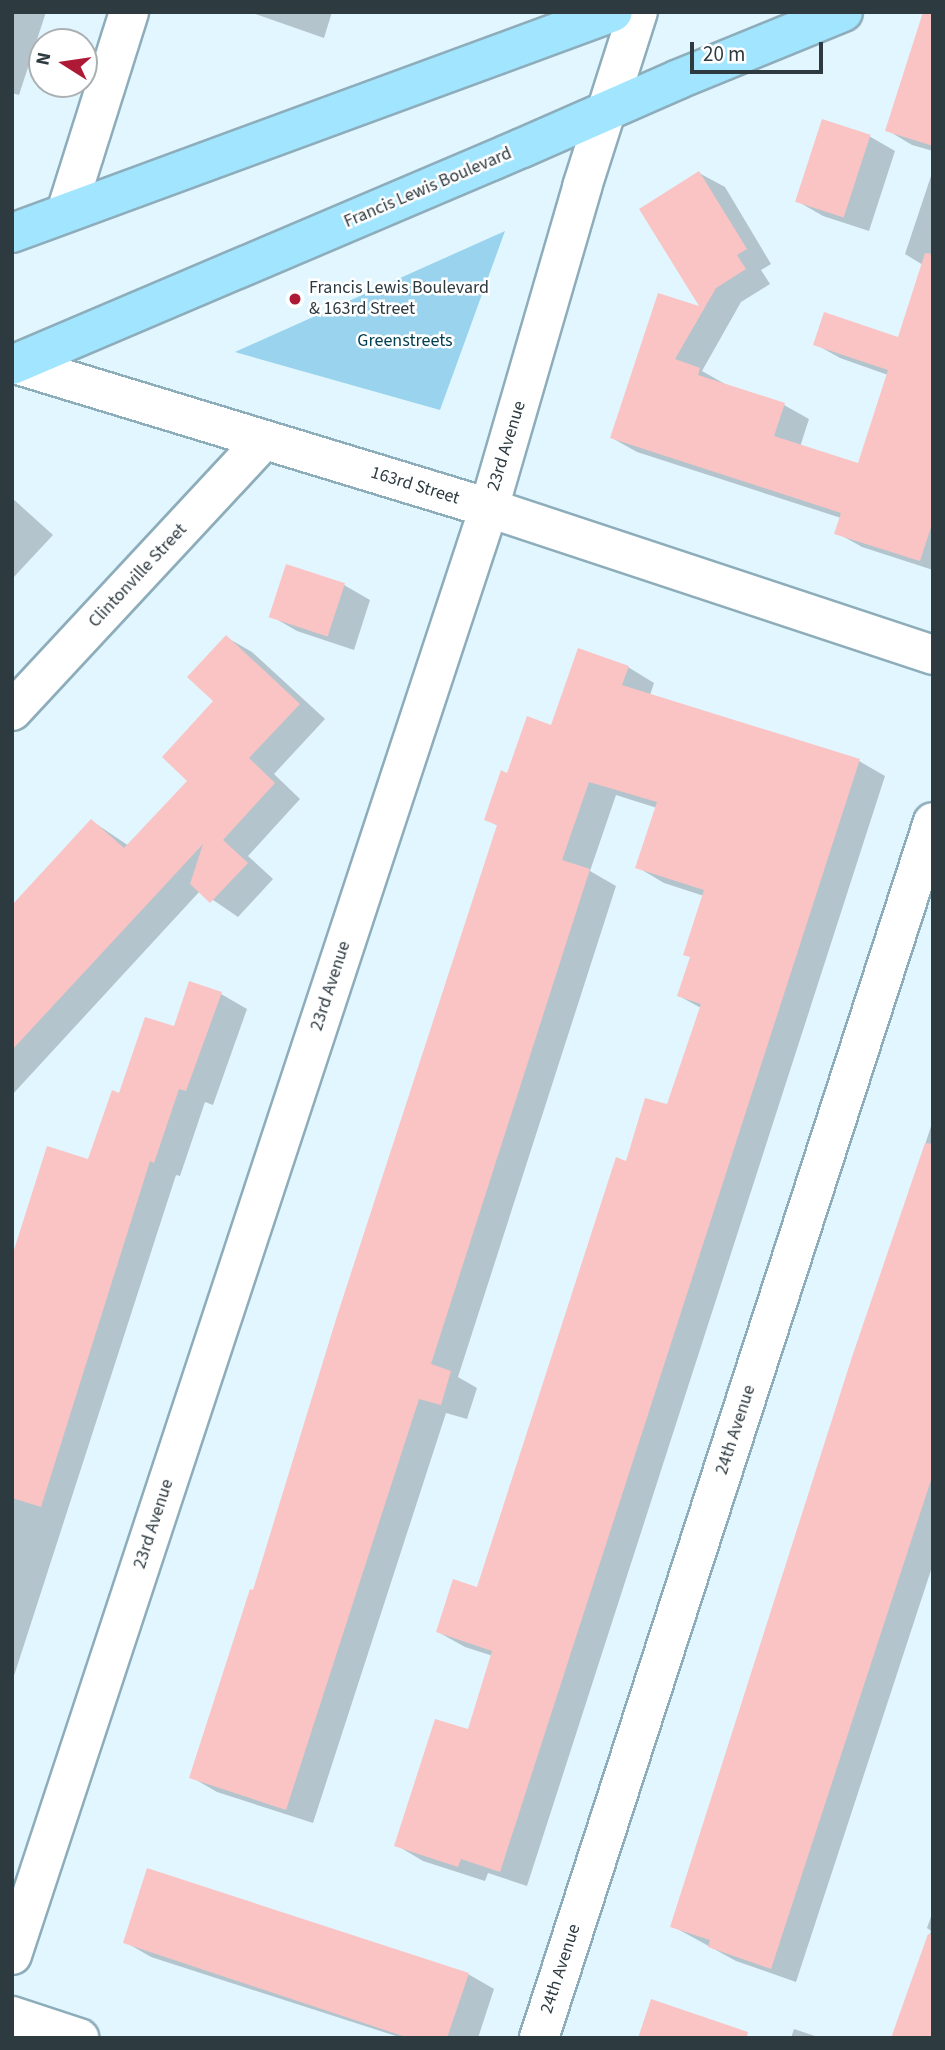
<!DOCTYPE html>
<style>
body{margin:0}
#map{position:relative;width:945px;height:2050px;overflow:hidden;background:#e2f6ff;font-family:"Source Sans 3",sans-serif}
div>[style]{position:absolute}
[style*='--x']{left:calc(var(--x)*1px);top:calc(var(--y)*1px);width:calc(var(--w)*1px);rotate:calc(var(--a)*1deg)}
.green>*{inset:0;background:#99d3ed}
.shadow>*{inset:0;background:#0003}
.building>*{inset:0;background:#fac4c4;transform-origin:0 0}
.roads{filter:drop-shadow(2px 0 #8eadbb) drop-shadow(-2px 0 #8eadbb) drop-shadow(0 2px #8eadbb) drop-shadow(0 -2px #8eadbb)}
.minor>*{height:38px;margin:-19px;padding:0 19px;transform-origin:19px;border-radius:19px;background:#fff}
.major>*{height:38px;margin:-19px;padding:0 19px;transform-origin:19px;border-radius:19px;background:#a1e5ff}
.dots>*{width:19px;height:19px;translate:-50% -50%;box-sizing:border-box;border:4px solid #fff;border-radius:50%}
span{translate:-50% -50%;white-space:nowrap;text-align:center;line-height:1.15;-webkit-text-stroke:5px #fff;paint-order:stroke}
.street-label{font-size:18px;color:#2d3a40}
.poi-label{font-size:18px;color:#2d3a40}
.left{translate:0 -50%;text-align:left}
.park-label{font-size:18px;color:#034054}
.frame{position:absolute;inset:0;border:14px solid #2d3a40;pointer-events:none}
.north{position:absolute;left:28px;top:28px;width:70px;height:70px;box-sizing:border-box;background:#fff;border:2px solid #abb0b3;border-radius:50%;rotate:282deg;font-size:19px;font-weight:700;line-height:28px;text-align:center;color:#2d3a40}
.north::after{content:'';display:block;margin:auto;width:24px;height:32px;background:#ae1936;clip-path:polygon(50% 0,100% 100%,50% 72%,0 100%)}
.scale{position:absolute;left:690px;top:42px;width:133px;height:32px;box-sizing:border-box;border:4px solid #2d3a40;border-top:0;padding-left:9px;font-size:21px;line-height:24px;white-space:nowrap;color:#2d3a40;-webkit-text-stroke:5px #fff;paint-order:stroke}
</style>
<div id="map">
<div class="green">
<i style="clip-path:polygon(505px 231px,440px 410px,235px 352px)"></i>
</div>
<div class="shadow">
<i style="clip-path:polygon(12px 12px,46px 12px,19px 95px,12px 93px)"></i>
<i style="clip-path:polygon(250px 12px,332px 12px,324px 38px)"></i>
<i style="clip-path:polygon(933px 53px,933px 151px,912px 145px,887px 130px)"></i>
<i style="clip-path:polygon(869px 136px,895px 151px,869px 231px,823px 216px,797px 201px)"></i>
<i style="clip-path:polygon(933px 170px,933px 570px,862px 547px,837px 533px,841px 518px,637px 452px,612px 438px,703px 309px,699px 173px,725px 187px,771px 264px,761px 270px,770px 284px,741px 302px,702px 371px,725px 384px,784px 405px,809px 419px,800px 447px,859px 465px,888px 375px,840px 358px,815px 344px,899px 339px,923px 265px,905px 254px)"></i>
<i style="clip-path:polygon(12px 498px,53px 535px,12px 579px)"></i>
<i style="clip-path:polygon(344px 585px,370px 600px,354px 650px,297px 631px,271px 616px)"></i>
<i style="clip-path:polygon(226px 637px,252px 652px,325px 719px,274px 774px,300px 799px,248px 856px,273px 879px,238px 917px,200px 891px,12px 1095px,12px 906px,92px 821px,129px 846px,190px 781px,215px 701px)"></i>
<i style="clip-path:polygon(628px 667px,654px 683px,650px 695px,859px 761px,885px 776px,527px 1886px,488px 1873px,485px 1881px,423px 1861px,396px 1845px,469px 1732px,493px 1656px,465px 1647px,438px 1632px,478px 1589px,627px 1163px,668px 1107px,701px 1008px,679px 996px,692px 957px,704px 896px,664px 883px,637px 867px,657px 808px,616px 795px,590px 871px,616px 886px,458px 1377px,477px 1388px,467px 1419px,446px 1413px,313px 1823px,217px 1792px,191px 1777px,254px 1592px,498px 826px,486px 819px,508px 775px,552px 727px)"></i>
<i style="clip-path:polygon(221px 994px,247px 1009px,213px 1105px,205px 1102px,180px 1176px,176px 1175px,12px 1682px,12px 1264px,89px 1162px,120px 1095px,175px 1028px)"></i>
<i style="clip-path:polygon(933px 1120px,933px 1564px,796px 1982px,736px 1961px,672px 1926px)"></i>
<i style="clip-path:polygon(933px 1911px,933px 2038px,893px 2038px,931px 1931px,927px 1928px)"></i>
<i style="clip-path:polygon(125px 1942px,468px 1974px,494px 1989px,478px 2038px,402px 2038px,151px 1957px)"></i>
<i style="clip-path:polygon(794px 2029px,821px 2038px,791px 2038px)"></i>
</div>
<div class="building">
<i style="clip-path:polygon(923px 12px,933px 12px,933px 146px,885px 131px)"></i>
<i style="left:822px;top:119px;width:51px;height:87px;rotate:18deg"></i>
<i style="clip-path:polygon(699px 171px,747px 249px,737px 255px,746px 269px,716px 288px,675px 359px,700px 368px,698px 375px,785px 403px,774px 436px,858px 463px,888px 370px,813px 345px,824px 312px,898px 337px,925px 253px,933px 254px,933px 521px,920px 561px,834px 534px,841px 513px,610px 438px,658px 293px,699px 306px,639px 209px)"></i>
<i style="left:286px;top:564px;width:62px;height:56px;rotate:18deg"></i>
<i style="clip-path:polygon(226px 635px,300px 704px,249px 758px,275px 783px,223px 840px,248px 863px,210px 903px,190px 884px,203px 844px,12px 1050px,12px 905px,91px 819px,124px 848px,187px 781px,162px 757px,213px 701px,187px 677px)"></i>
<i style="clip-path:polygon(578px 648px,629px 666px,622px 685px,860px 759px,500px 1872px,461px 1859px,458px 1867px,394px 1846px,435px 1719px,468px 1729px,492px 1651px,436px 1632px,453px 1579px,477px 1587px,616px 1157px,626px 1161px,645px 1098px,667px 1104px,701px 1004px,677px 996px,690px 957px,683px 955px,704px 890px,635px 868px,657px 802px,589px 782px,562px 860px,590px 869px,431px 1364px,451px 1371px,441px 1405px,419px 1399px,286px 1810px,189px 1778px,250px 1589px,253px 1590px,337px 1316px,497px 825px,484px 820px,501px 770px,507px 773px,527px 716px,551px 725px)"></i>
<i style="clip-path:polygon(189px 981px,222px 992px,186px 1091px,179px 1089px,154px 1163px,150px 1161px,41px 1507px,12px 1498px,12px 1256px,47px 1146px,88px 1159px,112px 1090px,119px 1093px,145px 1017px,174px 1026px)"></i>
<i style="clip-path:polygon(925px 1143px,933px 1144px,933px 1474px,771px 1969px,708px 1947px,710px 1940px,670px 1927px,852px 1357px)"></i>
<i style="clip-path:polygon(147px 1868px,469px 1973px,447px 2038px,409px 2038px,123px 1943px)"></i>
<i style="clip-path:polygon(928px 1934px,933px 1935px,933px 2038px,891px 2038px)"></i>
<i style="clip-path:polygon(651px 1999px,748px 2032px,747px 2038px,638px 2038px)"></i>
</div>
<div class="roads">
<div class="minor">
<i style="--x:66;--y:212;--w:210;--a:-72.5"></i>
<i style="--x:15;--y:364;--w:495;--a:16.9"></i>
<i style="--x:489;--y:508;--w:468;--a:18.3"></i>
<i style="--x:12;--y:711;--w:370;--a:-47.1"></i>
<i style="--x:12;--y:1955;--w:1524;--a:-71.76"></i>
<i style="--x:489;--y:508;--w:334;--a:-73.8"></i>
<i style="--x:582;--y:187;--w:184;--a:-72.3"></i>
<i style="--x:12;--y:2016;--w:71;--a:18.2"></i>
<i style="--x:539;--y:2038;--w:1278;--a:-72.05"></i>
</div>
<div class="major">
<i style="--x:12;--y:233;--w:640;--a:-20.19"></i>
<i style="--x:12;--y:365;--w:554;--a:-23.05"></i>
<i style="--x:522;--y:148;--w:171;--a:-23.7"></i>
<i style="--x:679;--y:79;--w:177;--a:-22.2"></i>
</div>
</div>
<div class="dots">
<i style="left:295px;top:299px;background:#ae1936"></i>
</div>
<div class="street-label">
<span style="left:428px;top:188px;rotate:-23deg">Francis Lewis Boulevard</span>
<span style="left:507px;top:446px;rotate:-73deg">23rd Avenue</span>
<span style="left:415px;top:486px;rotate:17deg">163rd Street</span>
<span style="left:138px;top:576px;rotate:-47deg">Clintonville Street</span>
<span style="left:331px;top:986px;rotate:-72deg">23rd Avenue</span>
<span style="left:736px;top:1430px;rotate:-72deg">24th Avenue</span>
<span style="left:154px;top:1524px;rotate:-72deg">23rd Avenue</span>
<span style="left:561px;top:1969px;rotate:-72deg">24th Avenue</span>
</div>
<div class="poi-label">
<span class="left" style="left:309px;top:299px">Francis Lewis Boulevard<br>&amp; 163rd Street</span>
</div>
<div class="park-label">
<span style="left:405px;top:341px">Greenstreets</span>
</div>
<div class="frame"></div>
<div class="north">N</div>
<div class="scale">20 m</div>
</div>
